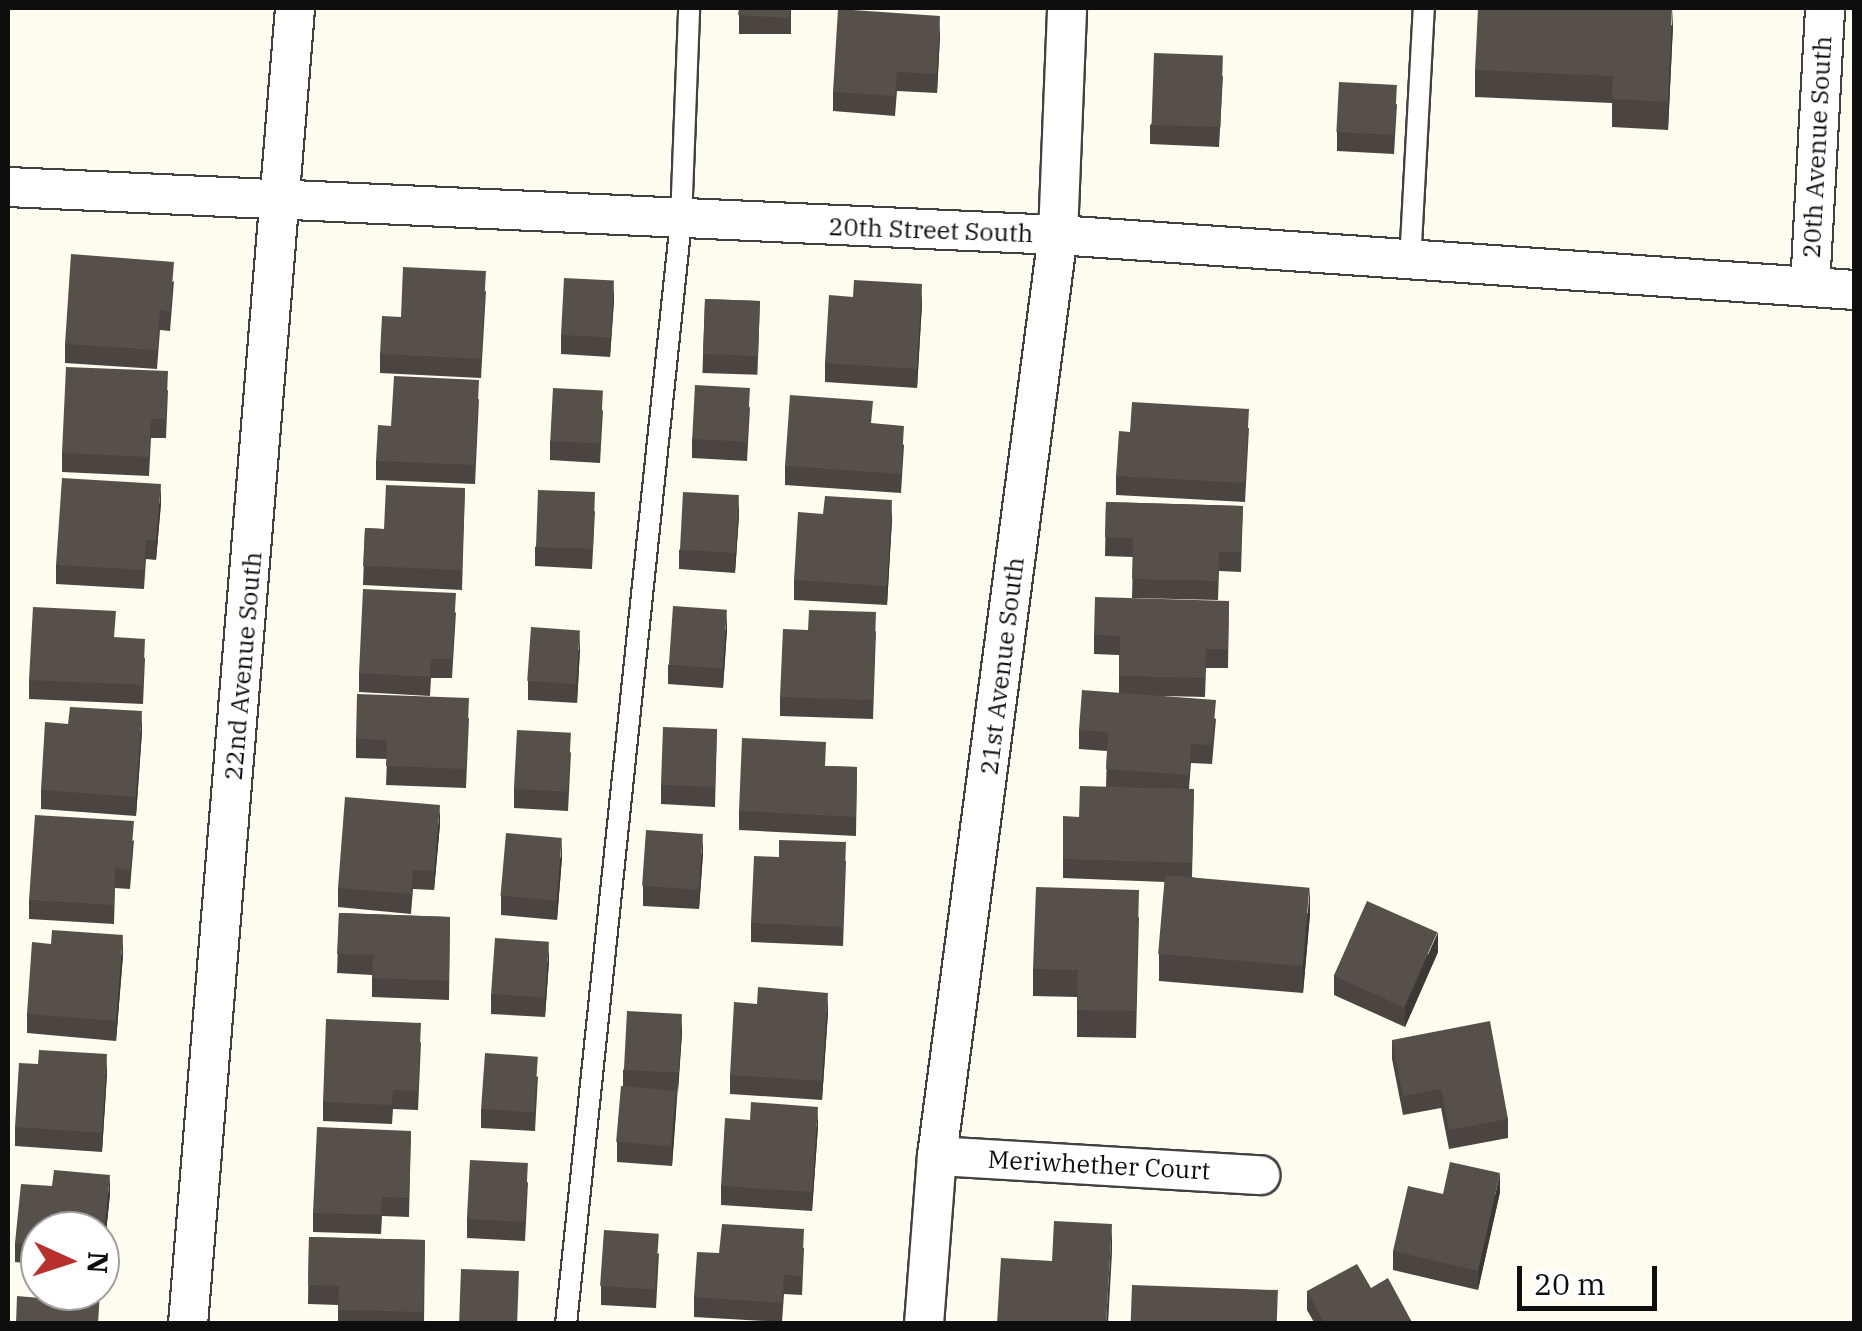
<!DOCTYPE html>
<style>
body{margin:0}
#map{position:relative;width:1862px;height:1331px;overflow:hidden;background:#fefcef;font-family:"IBM Plex Serif",serif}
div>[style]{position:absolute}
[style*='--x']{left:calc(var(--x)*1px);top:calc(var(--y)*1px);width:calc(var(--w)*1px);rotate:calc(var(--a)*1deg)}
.roads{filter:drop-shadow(2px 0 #414141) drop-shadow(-2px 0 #414141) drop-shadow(0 2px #414141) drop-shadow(0 -2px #414141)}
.lane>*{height:20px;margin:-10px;padding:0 10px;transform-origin:10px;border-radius:10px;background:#fff}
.street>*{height:38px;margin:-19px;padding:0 19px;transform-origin:19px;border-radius:19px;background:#fff}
.wall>*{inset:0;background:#4a4540;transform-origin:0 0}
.shaded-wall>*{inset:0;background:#3c3834}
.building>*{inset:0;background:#56504b;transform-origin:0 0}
span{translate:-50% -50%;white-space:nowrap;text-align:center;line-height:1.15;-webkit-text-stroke:10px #fff;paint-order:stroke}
.street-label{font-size:25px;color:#0e0e0e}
.frame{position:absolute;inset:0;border:10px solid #0e0e0e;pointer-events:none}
.north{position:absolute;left:20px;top:1211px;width:100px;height:100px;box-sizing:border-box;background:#fff;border:2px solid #9f9f9f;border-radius:50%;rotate:93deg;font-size:28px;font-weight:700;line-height:40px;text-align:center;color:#0e0e0e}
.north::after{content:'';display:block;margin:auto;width:35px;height:45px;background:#b82f2b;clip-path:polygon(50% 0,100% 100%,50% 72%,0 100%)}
.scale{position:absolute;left:1517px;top:1266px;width:140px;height:45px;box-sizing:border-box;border:5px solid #0e0e0e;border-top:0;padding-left:12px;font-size:30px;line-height:35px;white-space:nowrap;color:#0e0e0e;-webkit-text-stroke:8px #fff;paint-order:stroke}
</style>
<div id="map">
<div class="roads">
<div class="lane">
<i style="--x:1410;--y:263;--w:255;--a:-86.9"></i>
<i style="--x:566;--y:1324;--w:1109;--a:-84.05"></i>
<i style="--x:681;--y:221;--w:213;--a:-87.8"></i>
</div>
<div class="street">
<i style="--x:8;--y:187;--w:1051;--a:2.62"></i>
<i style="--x:1058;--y:235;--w:798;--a:3.95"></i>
<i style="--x:1810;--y:287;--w:279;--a:-86.9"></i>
<i style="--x:937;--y:1156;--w:324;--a:3.4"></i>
<i style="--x:188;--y:1324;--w:1320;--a:-85.35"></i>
<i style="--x:924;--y:1324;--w:169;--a:-85.6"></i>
<i style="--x:937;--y:1156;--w:929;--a:-82.52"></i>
<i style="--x:1058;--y:235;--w:227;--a:-87.7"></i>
</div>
</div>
<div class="wall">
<i style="left:739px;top:8px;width:52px;height:26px"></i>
<i style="clip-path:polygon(1673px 25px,1668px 130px,1612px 127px,1612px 103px,1475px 97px,1475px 70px)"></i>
<i style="clip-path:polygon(940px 35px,937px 93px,897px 91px,895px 116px,833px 111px,833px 92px)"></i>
<i style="clip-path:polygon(1223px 76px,1219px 147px,1150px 144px,1150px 125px)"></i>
<i style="clip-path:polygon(1397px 104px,1394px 154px,1337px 151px,1337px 132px)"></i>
<i style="clip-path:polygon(174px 281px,170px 331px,160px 330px,157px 369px,65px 363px,65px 344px)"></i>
<i style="clip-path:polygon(486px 291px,481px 378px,380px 373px,380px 354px,401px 317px)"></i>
<i style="clip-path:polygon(853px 297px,922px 303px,917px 388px,825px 382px,825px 363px)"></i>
<i style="left:705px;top:299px;width:55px;height:74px;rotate:2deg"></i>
<i style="clip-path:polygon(614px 300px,610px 357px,561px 354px,561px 335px)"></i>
<i style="clip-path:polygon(168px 390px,166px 438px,151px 438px,149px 476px,62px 472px,62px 453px)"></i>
<i style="clip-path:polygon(479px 399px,475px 484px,376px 480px,376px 461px,391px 426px)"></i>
<i style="clip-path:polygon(750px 407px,747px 461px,692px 458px,692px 439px)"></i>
<i style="clip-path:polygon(603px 410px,600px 463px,550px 460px,550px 441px)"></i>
<i style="clip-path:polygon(872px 424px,904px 445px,901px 493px,785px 485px,785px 466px)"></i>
<i style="clip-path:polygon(1249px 428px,1245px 502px,1116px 495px,1116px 476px,1130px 432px)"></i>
<i style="clip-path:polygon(465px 488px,462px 590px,363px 585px,365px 528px,384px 529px)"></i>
<i style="clip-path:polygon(1106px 502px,1243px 506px,1241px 572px,1219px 571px,1218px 600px,1132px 598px,1133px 557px,1105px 556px)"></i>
<i style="clip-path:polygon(161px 503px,156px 560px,146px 559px,144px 589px,56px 584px,56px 565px)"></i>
<i style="clip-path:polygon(595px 511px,592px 569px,535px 566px,535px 547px)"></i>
<i style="clip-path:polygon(739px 515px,735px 573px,679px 569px,679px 550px)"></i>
<i style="clip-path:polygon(892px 519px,887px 605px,794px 600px,794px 580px)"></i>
<i style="clip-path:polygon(1229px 601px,1228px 668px,1206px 668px,1205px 697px,1163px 696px,1216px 719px,1212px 764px,1191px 763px,1189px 789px,1194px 789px,1192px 877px,1310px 914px,1303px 993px,1159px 981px,1159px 954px,1165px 882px,1063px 878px,1063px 859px,1079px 817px,1106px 787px,1107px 751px,1079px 749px,1079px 730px,1119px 693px,1119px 655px,1094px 654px,1094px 635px)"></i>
<i style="clip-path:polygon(456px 612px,452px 678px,431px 678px,430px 696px,359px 692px,359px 673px)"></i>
<i style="clip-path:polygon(727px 629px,723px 688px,668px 684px,668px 665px)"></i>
<i style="clip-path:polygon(876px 631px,873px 719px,780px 716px,780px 697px)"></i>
<i style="clip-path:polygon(580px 649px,577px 703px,528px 700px,528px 681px)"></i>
<i style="clip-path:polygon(145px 658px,143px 704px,29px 699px,29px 680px)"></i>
<i style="clip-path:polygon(469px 718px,466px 788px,386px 785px,387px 759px,356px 758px,356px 739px)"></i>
<i style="clip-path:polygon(68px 724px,142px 731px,136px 816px,41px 809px,41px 790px)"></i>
<i style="clip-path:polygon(717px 729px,715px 807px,661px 804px,661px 785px)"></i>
<i style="clip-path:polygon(571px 752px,568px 811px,514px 808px,514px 789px)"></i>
<i style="clip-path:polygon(826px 766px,857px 767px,856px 836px,739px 830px,739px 811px)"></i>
<i style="clip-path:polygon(440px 824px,434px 890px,413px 889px,411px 914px,338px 907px,338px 888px)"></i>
<i style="clip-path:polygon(134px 840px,130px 889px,115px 888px,114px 924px,29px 919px,29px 900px)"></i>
<i style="clip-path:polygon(703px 853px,699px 909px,643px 906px,643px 886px)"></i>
<i style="clip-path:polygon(562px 857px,557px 920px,501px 915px,501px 896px)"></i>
<i style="clip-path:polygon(779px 857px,846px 861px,843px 946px,751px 942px,751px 923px)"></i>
<i style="clip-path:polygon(339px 913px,450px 917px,449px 1000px,372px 997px,372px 975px,337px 973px)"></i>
<i style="clip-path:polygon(1139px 917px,1136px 1038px,1077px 1037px,1077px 997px,1033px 996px,1033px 969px)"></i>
<i style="clip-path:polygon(51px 944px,123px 955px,116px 1041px,27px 1033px,27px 1014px)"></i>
<i style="clip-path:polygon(1438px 952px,1405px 1027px,1334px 995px,1334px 976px)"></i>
<i style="clip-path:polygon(549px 961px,545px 1017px,491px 1014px,491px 994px)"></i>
<i style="clip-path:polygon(757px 1004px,828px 1012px,822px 1100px,730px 1094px,730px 1075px)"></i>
<i style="clip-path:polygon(682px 1033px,672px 1166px,617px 1162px,617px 1142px,623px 1086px,623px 1070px)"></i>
<i style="clip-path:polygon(1392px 1040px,1508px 1119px,1508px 1138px,1449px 1149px,1441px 1108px,1403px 1115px,1392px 1059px)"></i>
<i style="clip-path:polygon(421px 1042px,418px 1110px,393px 1109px,392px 1124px,323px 1121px,323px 1102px)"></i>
<i style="clip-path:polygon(107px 1073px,102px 1152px,15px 1146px,15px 1127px)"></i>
<i style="clip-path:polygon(538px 1076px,535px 1131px,481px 1128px,481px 1109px)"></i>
<i style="clip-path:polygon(818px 1126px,812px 1211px,721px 1205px,721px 1186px)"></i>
<i style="clip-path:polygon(411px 1131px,409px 1217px,382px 1216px,381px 1234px,313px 1232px,313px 1213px)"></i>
<i style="clip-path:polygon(528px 1182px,525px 1241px,467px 1238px,467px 1219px)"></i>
<i style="clip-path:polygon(52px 1186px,110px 1194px,102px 1271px,100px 1270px,100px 1231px,40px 1231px,40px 1265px,15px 1262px,15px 1243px)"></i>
<i style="clip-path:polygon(1500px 1192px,1478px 1290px,1393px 1270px,1393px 1251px)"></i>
<i style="clip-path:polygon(309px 1237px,425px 1240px,424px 1324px,338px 1324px,338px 1305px,308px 1304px)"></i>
<i style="clip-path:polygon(804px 1248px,802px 1295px,784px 1294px,782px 1322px,694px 1317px,694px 1297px,719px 1253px)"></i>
<i style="clip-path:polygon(659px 1253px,656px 1308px,601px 1305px,601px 1286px)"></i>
<i style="clip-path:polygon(1371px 1288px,1413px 1324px,1315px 1324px,1307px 1310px,1307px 1291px)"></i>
</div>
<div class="shaded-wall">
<i style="clip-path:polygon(1673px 8px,1673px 25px,1668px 130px,1668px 102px)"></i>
<i style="clip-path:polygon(940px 16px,940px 35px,937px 93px,937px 74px)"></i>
<i style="clip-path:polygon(614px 281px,614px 300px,610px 357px,610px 338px)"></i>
<i style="clip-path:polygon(922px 284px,922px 303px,917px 388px,917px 369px)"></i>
<i style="clip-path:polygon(161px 484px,161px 503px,156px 560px,156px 541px)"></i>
<i style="clip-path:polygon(739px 495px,739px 515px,735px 573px,735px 554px)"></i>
<i style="clip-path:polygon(892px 500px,892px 519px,887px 605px,887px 586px)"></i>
<i style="clip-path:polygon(727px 610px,727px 629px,723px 688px,723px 669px)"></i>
<i style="clip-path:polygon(580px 630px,580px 649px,577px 703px,577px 684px)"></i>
<i style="clip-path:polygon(142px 711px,142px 731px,136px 816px,136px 797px)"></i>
<i style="clip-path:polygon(440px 805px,440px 824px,434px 890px,434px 871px)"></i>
<i style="clip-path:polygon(703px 834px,703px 853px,699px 909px,699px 890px)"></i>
<i style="clip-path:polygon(562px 838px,562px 857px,557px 920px,557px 901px)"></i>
<i style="clip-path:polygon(1310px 887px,1310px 914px,1303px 993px,1303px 966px)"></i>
<i style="clip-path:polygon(1438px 932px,1438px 952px,1405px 1027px,1405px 1007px)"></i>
<i style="clip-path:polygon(123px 935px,123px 955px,116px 1041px,116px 1021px)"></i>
<i style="clip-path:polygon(549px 942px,549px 961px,545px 1017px,545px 998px)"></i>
<i style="clip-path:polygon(828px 993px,828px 1012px,822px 1100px,822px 1081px)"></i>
<i style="clip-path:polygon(682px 1014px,682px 1033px,678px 1093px,678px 1074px)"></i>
<i style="clip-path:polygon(107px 1054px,107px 1073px,102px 1152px,102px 1133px)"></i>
<i style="clip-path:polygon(676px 1091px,676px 1110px,672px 1166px,672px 1147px)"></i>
<i style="clip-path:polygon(818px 1107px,818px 1126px,812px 1211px,812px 1192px)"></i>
<i style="clip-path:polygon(1500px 1173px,1500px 1192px,1478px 1290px,1478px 1271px)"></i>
<i style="clip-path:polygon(110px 1175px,110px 1194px,102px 1271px,102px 1252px)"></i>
<i style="clip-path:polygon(1112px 1224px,1112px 1252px,1108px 1324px,1106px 1324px)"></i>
</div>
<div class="building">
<i style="clip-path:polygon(739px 8px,790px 8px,789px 18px,738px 15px)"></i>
<i style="clip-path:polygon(1478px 8px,1672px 8px,1668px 102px,1612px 99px,1613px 76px,1475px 70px)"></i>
<i style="clip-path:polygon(838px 9px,940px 16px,937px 74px,897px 72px,895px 96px,833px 92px)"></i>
<i style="left:1154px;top:53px;width:69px;height:72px;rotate:2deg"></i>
<i style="left:1339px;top:82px;width:58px;height:50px;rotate:3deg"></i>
<i style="clip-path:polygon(71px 254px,174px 262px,170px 312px,160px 310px,157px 350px,65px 344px)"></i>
<i style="clip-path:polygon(403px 267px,486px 271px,481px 359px,380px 354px,382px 316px,401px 317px)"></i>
<i style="left:564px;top:278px;width:50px;height:57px;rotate:3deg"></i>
<i style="clip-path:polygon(854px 280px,922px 284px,917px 369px,825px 363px,829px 295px,853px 297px)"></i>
<i style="left:705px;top:299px;width:55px;height:55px;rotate:2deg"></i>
<i style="clip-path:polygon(66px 367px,168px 371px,166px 419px,151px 419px,149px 457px,62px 453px)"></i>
<i style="clip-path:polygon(394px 376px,479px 380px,475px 465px,376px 461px,378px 425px,391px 426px)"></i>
<i style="left:695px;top:385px;width:55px;height:54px;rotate:3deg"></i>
<i style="left:553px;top:388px;width:50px;height:53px;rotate:3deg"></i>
<i style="clip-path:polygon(790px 395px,873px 401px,871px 423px,904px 426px,901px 474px,785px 466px)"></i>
<i style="clip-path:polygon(1132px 402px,1249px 409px,1245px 483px,1116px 476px,1119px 431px,1130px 432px)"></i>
<i style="clip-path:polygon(62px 478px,161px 484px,156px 541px,146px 540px,144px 570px,56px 565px)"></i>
<i style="clip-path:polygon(386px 485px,465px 488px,462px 570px,363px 566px,365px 528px,384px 529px)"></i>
<i style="left:538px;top:490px;width:57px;height:57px;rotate:2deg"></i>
<i style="left:683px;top:492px;width:56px;height:58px;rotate:3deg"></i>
<i style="clip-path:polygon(825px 496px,892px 500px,887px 586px,794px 580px,798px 512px,823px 514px)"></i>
<i style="clip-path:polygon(1106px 502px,1243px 506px,1241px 552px,1219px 552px,1218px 581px,1132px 579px,1133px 538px,1105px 537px)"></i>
<i style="clip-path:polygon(363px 589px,456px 593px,452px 659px,431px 659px,430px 677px,359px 673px)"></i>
<i style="clip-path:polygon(1095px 597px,1229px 601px,1228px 649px,1206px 649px,1205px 678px,1119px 676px,1120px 636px,1094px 635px)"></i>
<i style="left:673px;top:606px;width:54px;height:59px;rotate:4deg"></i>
<i style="clip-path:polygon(33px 607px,116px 611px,114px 637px,145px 639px,143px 685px,29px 680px)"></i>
<i style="clip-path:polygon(809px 610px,876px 612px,873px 700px,780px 697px,783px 629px,808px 630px)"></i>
<i style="left:531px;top:627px;width:49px;height:54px;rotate:4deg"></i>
<i style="clip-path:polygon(1082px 690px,1216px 700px,1212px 745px,1191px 744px,1189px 775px,1106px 769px,1108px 732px,1079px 730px)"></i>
<i style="clip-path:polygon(357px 694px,469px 698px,466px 769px,386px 766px,387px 740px,356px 739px)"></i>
<i style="clip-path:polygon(70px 707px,142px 711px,136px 797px,41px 790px,45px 722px,68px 724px)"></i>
<i style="left:663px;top:727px;width:54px;height:58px;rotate:2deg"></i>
<i style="left:517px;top:730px;width:54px;height:59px;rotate:3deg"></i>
<i style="clip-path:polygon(742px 738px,826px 742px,825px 766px,857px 767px,856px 817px,739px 811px)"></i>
<i style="clip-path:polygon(1080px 786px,1194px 789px,1192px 863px,1063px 859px,1063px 816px,1079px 817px)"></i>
<i style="clip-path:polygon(345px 797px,440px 805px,434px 871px,413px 870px,411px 894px,338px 888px)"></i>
<i style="clip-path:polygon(35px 815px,134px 821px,130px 870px,115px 868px,114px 905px,29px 900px)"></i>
<i style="left:646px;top:830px;width:57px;height:56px;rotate:4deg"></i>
<i style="left:506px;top:833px;width:56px;height:63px;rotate:5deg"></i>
<i style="clip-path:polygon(779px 840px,846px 842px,843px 927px,751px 923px,754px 856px,779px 857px)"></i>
<i style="left:1165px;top:875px;width:145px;height:79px;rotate:5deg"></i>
<i style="clip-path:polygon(1036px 887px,1139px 890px,1136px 1011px,1077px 1010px,1078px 970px,1033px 969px)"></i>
<i style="left:1367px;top:901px;width:77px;height:82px;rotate:24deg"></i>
<i style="clip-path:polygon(339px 913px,450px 917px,449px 981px,372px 978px,373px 955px,337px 954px)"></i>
<i style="clip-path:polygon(52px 930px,123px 935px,116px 1021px,27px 1014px,32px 942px,51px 944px)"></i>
<i style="left:495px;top:938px;width:54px;height:56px;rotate:4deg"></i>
<i style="clip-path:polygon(758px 987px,828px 993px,822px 1081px,730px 1075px,734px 1002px,757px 1004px)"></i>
<i style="left:627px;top:1011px;width:55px;height:59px;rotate:3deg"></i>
<i style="clip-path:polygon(326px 1019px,421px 1023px,418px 1091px,393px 1090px,392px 1105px,323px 1102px)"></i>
<i style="clip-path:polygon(1490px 1021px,1508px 1119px,1449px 1130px,1441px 1089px,1403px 1096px,1392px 1040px)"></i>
<i style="clip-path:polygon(39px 1050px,107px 1054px,102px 1133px,15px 1127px,19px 1063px,38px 1064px)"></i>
<i style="left:485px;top:1053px;width:53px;height:56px;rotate:4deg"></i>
<i style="left:621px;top:1086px;width:55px;height:56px;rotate:5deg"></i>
<i style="clip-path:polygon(751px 1102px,818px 1107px,812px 1192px,721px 1186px,725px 1118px,750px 1120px)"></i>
<i style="clip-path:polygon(317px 1127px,411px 1131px,409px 1198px,382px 1197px,381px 1215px,313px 1213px)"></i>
<i style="left:470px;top:1160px;width:58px;height:59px;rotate:3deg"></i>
<i style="clip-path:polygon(1450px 1162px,1500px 1173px,1478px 1271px,1393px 1251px,1408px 1186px,1443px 1194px)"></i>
<i style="clip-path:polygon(54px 1170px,110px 1175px,102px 1252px,100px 1251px,100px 1231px,40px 1231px,40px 1246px,15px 1243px,21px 1184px,52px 1186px)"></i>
<i style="clip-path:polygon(1054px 1221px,1112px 1224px,1106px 1324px,997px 1324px,1001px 1258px,1052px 1261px)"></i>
<i style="clip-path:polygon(722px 1224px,804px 1229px,802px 1276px,784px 1275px,782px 1303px,694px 1297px,697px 1252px,719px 1253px)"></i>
<i style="left:604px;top:1230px;width:55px;height:56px;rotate:4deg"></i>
<i style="clip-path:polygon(309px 1237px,425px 1240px,423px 1312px,338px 1310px,339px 1286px,308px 1285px)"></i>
<i style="clip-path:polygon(1357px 1264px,1371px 1288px,1388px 1278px,1413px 1324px,1325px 1324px,1307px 1291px)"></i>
<i style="left:461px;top:1269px;width:58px;height:55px;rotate:2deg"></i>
<i style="left:1132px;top:1285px;width:146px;height:39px;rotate:2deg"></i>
<i style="clip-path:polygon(40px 1291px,100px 1291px,98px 1324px,16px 1324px,17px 1296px,40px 1298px)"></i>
</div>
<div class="street-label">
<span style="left:1817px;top:147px;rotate:-87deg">20th Avenue South</span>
<span style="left:931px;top:230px;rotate:2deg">20th Street South</span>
<span style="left:243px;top:666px;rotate:-85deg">22nd Avenue South</span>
<span style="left:1002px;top:666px;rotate:-83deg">21st Avenue South</span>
<span style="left:1099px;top:1165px;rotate:3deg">Meriwhether Court</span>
</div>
<div class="frame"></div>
<div class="north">N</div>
<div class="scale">20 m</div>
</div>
